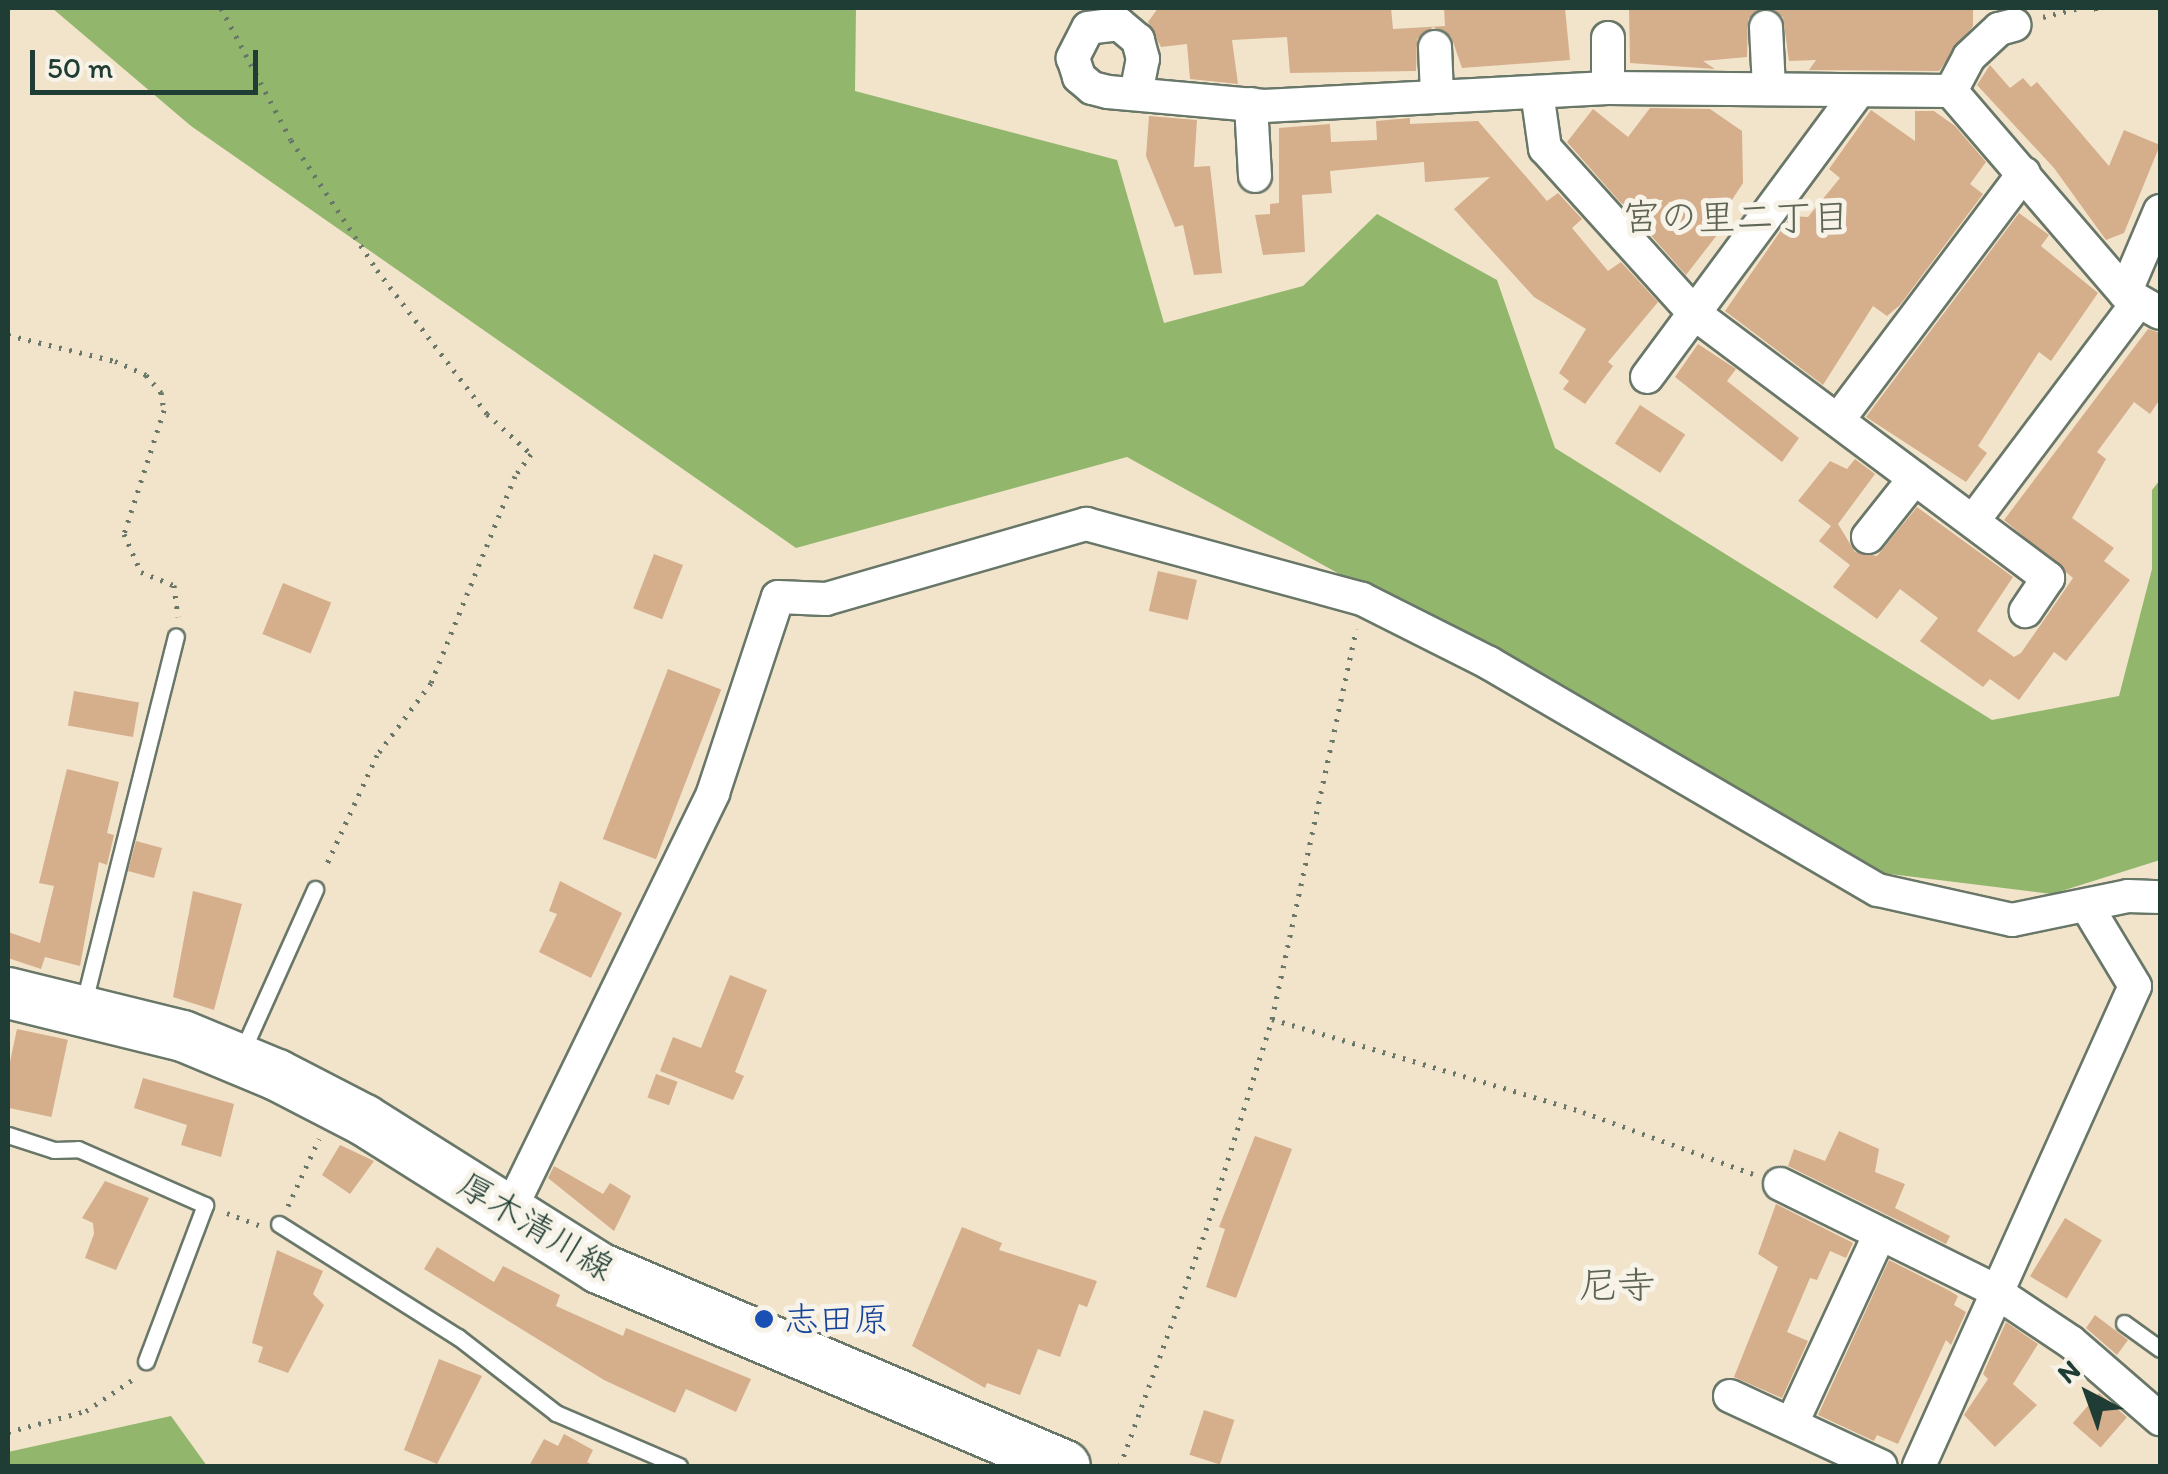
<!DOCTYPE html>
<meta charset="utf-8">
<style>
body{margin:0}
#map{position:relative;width:2168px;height:1474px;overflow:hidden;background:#f2e4cb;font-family:Itim,"Klee One",sans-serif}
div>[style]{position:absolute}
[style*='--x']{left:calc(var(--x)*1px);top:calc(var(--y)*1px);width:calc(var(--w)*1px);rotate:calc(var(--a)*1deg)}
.forest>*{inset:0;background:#91b66c}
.building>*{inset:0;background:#d5ae8c;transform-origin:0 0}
.path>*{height:5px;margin-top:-2.5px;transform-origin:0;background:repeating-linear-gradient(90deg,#697769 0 2.5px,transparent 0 10.5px)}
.roads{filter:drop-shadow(2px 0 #697769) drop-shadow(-2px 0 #697769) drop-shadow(0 2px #697769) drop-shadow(0 -2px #697769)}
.lane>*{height:15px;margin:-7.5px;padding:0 7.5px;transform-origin:7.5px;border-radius:7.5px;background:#fff}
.street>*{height:32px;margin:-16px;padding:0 16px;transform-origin:16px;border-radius:16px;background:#fff}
.primary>*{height:50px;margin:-25px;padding:0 25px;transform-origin:25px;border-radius:25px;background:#fff}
.dots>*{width:28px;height:28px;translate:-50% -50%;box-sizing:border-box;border:5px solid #f7f3e8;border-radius:50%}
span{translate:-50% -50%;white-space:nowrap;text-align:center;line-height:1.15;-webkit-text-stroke:10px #f7f3e8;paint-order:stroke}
.street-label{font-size:35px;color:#1f3d34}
.transit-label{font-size:35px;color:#164399}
.left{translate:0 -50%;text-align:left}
.neighbourhood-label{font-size:38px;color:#5f6553}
.frame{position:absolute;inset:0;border:10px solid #1f3d34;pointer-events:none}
.north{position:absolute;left:2038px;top:1344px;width:100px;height:100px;-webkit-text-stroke:8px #f7f3e8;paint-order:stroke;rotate:319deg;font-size:28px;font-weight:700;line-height:40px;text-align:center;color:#1f3d34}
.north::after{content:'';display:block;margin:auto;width:35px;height:45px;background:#1f3d34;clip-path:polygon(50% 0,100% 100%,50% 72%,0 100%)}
.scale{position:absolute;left:30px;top:50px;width:228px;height:45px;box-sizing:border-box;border:5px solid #1f3d34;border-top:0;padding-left:12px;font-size:30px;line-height:35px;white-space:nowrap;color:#1f3d34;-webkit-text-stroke:8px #f7f3e8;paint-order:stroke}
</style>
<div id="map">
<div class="forest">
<i style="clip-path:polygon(52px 8px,856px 8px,855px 91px,1117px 160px,1164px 323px,1303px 286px,1377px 214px,1497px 280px,1555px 448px,1992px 720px,2119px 696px,2152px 569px,2152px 490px,2160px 480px,2160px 860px,2052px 894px,1882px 873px,1127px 457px,796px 548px,191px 126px)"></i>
<i style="clip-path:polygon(171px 1416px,207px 1466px,8px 1466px,8px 1452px)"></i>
</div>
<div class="building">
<i style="clip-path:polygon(1158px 8px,1391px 8px,1393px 29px,1445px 26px,1444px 8px,1565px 8px,1570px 60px,1462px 68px,1451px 36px,1433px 27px,1417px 39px,1416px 71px,1290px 73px,1287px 37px,1232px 40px,1238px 84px,1190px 79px,1187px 44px,1161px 47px,1148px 22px)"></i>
<i style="clip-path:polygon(1629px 8px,1763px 8px,1748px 19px,1747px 57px,1703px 61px,1715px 69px,1630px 63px)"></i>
<i style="clip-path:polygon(1768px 8px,1973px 8px,1973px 26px,1939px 71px,1809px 70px,1816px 60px,1789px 61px,1783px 17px)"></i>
<i style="clip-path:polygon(1990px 65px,2010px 88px,2023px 78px,2031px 87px,2037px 82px,2109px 166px,2124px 130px,2160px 145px,2124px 233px,2106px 240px,2054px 168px,1977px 85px)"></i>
<i style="clip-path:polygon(1650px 108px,1710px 109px,1742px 131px,1743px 183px,1711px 232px,1717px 235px,1686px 275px,1646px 230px,1651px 223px,1620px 202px,1567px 142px,1593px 109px,1628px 137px)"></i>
<i style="clip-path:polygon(1871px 110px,1915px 141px,1915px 111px,1934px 111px,1955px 126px,1986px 162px,1970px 184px,1983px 194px,1900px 305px,1887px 316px,1873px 306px,1823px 385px,1725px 311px,1791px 216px,1808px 217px,1840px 178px,1829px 169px)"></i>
<i style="clip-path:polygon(1149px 116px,1197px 120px,1194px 167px,1210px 166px,1222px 273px,1194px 275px,1183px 225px,1175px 227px,1146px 156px)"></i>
<i style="clip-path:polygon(1410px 118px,1410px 124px,1478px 121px,1547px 201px,1558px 193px,1582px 219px,1572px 228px,1608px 271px,1621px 262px,1658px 302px,1608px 362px,1613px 366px,1585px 404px,1563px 389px,1569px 381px,1559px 373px,1586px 329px,1534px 297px,1454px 209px,1490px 177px,1425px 182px,1424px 162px,1330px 171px,1332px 193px,1302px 195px,1305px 252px,1263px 255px,1255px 215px,1270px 214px,1270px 204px,1279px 203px,1279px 128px,1330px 124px,1331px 142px,1377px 140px,1376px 121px)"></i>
<i style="clip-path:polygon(2019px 213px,2049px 235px,2041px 246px,2098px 293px,2051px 361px,2039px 352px,1978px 446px,1987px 453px,1966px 482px,1866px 417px)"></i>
<i style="clip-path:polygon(2148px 329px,2160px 333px,2160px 399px,2150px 414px,2134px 402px,2097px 452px,2106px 459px,2072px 518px,2114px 548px,2104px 561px,2130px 580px,2066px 661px,2054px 652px,2019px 700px,1990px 679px,1983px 687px,1920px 641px,1938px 618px,1900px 589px,1877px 619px,1833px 587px,1850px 565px,1819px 541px,1831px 526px,1798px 501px,1830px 461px,1847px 469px,1855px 459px,1875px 474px,1838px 524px,1855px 552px,1877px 556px,1917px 507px,2013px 577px,1977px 631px,2014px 657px,2021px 653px,2073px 578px,2004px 520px)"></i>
<i style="clip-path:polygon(1698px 344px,1736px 369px,1727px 381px,1799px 438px,1782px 462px,1675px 377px)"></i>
<i style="left:1640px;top:405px;width:54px;height:46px;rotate:33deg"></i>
<i style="left:654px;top:554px;width:31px;height:58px;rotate:21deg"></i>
<i style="left:1158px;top:571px;width:40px;height:41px;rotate:13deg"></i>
<i style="left:283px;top:583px;width:52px;height:55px;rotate:22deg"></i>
<i style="left:668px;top:669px;width:57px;height:182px;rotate:21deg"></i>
<i style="left:74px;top:691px;width:66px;height:35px;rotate:10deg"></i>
<i style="clip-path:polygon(67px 769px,119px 782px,107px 833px,114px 835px,107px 865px,99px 862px,80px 966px,45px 957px,41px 969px,8px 958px,8px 932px,40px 943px,54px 886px,39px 883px)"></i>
<i style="left:136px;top:841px;width:27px;height:31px;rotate:15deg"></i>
<i style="clip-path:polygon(560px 881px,622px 913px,591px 978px,539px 952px,557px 914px,549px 911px)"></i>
<i style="clip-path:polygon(193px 891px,242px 904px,214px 1010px,173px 997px)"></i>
<i style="clip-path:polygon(730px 975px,767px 990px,735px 1072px,744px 1076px,733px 1100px,660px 1071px,673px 1037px,701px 1048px)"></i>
<i style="left:17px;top:1029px;width:52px;height:79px;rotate:12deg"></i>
<i style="left:656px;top:1074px;width:23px;height:25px;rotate:20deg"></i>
<i style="clip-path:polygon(143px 1078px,234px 1104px,221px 1157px,181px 1145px,187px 1125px,134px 1108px)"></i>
<i style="clip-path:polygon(1839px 1131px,1879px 1149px,1875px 1172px,1905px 1184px,1895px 1208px,1950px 1236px,1946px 1244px,1788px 1166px,1794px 1149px,1825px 1161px)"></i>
<i style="clip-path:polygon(1255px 1136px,1292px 1149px,1236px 1298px,1206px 1287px,1225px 1229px,1219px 1227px)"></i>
<i style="clip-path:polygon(340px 1145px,374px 1161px,350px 1194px,322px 1175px)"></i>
<i style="clip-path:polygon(554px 1166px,603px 1194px,610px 1183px,631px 1196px,614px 1231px,548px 1178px)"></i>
<i style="clip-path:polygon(105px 1181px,149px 1198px,116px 1270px,85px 1258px,94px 1234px,93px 1223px,82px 1218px)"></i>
<i style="clip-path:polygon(1776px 1204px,1853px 1243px,1846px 1258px,1830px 1251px,1817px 1280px,1810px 1278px,1787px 1332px,1808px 1341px,1782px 1398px,1734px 1377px,1778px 1267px,1758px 1254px)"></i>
<i style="left:2065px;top:1218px;width:43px;height:68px;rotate:31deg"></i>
<i style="clip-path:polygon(962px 1227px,1002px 1243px,999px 1250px,1097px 1281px,1087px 1307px,1079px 1304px,1060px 1357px,1038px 1349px,1020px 1395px,987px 1383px,985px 1388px,912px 1346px)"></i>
<i style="clip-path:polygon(437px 1247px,494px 1282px,503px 1266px,560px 1295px,556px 1306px,623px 1336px,626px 1328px,751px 1379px,736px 1412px,686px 1389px,675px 1413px,604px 1380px,424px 1269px)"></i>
<i style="clip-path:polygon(277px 1250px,323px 1271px,313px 1294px,324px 1305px,288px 1373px,258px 1362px,263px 1347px,252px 1343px)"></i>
<i style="clip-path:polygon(1889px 1260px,1950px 1291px,1958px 1296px,1954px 1305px,1966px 1312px,1951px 1345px,1946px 1340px,1898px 1444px,1877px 1435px,1874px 1441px,1818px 1415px)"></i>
<i style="clip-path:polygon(2095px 1315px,2128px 1340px,2117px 1355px,2086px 1328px)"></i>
<i style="clip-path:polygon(2006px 1322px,2038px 1344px,2013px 1384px,2037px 1405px,1995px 1447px,1964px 1415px,1988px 1379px,1983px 1374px)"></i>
<i style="clip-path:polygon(439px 1359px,482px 1376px,437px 1464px,404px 1450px)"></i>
<i style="left:2099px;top:1393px;width:37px;height:40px;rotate:41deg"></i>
<i style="left:1204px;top:1410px;width:32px;height:47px;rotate:18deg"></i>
<i style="clip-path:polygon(564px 1434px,593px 1450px,587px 1462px,595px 1466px,529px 1466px,544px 1439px,558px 1446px)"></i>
</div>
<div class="path">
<i style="--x:221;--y:8;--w:149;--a:62.1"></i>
<i style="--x:291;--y:140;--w:156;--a:56.5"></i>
<i style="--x:377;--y:270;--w:181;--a:52.6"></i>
<i style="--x:487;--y:414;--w:59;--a:42.3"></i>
<i style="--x:531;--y:454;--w:27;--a:126"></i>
<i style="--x:515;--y:476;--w:223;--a:112.1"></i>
<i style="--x:431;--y:683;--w:90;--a:126.9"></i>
<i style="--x:377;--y:755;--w:124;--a:114.7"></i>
<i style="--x:2096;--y:8;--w:10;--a:73"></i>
<i style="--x:2043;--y:17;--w:37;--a:-14"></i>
<i style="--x:8;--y:335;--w:110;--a:13.7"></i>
<i style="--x:115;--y:361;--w:34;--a:24"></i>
<i style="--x:146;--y:375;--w:23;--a:49"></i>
<i style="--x:161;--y:392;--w:18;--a:81"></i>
<i style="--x:164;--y:410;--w:130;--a:107.9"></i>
<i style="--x:124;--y:534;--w:42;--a:65.9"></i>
<i style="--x:141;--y:572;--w:35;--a:22"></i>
<i style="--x:174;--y:585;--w:32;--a:83"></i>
<i style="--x:1272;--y:1019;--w:325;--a:16.6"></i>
<i style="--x:1583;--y:1112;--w:181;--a:20"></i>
<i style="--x:288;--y:1206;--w:74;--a:-65.2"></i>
<i style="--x:227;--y:1213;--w:34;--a:21"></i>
<i style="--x:8;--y:1432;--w:81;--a:-15.1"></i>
<i style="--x:86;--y:1411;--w:55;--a:-34"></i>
<i style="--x:1120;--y:1466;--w:251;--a:-70"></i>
<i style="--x:1206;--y:1230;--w:221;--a:-72.6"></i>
<i style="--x:1272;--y:1019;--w:399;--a:-77.8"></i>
</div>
<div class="roads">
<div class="lane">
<i style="--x:83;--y:1006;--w:381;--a:-75.9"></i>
<i style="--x:241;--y:1054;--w:181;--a:-65.8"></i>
<i style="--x:8;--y:1135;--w:48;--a:18.1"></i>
<i style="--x:54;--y:1150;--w:24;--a:-2"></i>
<i style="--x:78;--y:1149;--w:139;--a:23.8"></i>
<i style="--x:205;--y:1205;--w:167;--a:110.7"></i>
<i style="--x:279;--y:1224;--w:212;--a:32.3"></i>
<i style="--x:458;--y:1337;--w:124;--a:37.8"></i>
<i style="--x:556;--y:1413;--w:134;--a:23.3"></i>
<i style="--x:2124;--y:1323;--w:44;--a:35.8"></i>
</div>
<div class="street">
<i style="--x:1766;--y:27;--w:62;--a:87.2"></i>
<i style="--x:1608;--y:38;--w:50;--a:90"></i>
<i style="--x:1435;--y:47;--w:48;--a:87.6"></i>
<i style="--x:1951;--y:91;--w:38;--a:-62"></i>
<i style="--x:1969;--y:57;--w:41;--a:-43"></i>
<i style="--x:1999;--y:29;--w:16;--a:-15"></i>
<i style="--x:1537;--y:92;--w:57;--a:81.9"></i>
<i style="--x:1545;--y:148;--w:224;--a:47.9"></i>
<i style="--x:1695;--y:314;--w:441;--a:36.8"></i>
<i style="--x:2048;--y:578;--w:40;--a:124"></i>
<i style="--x:1136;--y:94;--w:36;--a:-79"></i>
<i style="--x:1143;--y:59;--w:20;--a:-105"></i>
<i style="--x:1138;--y:40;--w:25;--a:-140"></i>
<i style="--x:1119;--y:24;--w:31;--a:173"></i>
<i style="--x:1088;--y:28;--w:34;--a:117"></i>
<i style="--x:1073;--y:58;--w:20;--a:72"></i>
<i style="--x:1079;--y:77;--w:17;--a:40"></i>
<i style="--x:1092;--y:88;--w:16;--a:14"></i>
<i style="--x:1108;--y:92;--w:157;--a:5.1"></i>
<i style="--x:1264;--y:106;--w:344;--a:-3"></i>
<i style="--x:1608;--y:88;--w:343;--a:0.5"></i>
<i style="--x:1951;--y:91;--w:267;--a:49.3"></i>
<i style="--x:2125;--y:293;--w:40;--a:29.7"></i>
<i style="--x:1251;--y:104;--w:72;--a:86.8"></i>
<i style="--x:2125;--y:293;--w:89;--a:-66.9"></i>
<i style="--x:1647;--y:377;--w:356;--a:-53.5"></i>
<i style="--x:1838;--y:420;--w:309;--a:-53"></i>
<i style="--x:1973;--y:521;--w:273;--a:-53"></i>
<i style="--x:1868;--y:537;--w:75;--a:-51.5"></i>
<i style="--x:1780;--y:1184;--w:234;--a:26.3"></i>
<i style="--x:1990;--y:1288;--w:97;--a:33.7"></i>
<i style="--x:2071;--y:1342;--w:118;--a:40.9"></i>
<i style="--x:509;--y:1212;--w:466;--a:-64"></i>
<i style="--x:713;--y:793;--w:206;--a:-71.7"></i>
<i style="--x:778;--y:597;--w:48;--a:2.4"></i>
<i style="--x:826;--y:599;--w:271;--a:-16.1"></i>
<i style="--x:1086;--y:524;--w:286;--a:15.2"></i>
<i style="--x:1362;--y:599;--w:142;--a:26.7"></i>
<i style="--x:1489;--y:663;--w:450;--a:30.3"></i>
<i style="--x:1878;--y:890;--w:137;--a:12.6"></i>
<i style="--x:2012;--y:920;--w:118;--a:-11.7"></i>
<i style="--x:2128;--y:896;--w:32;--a:2"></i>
<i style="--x:1730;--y:1396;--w:166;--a:24.9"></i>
<i style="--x:1792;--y:1423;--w:209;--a:-65.1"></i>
<i style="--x:1919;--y:1466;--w:526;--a:-65.77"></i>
<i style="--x:2135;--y:986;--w:91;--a:-121.1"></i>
</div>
<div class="primary">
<i style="--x:8;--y:993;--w:180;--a:13.8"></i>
<i style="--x:183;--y:1036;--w:102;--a:22.5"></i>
<i style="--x:277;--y:1075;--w:98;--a:27.3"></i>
<i style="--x:364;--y:1120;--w:278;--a:32.2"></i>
<i style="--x:599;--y:1268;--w:506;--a:23.02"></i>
</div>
</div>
<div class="dots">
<i style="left:764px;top:1319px;background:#1a4fb4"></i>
</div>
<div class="street-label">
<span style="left:536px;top:1226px;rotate:31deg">厚木清川線</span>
</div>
<div class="transit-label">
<span class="left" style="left:784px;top:1319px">志田原</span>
</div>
<div class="neighbourhood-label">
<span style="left:1736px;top:218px">宮の里二丁目</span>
<span style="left:1617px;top:1286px">尼寺</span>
</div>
<div class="frame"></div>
<div class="north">N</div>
<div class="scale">50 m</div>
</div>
